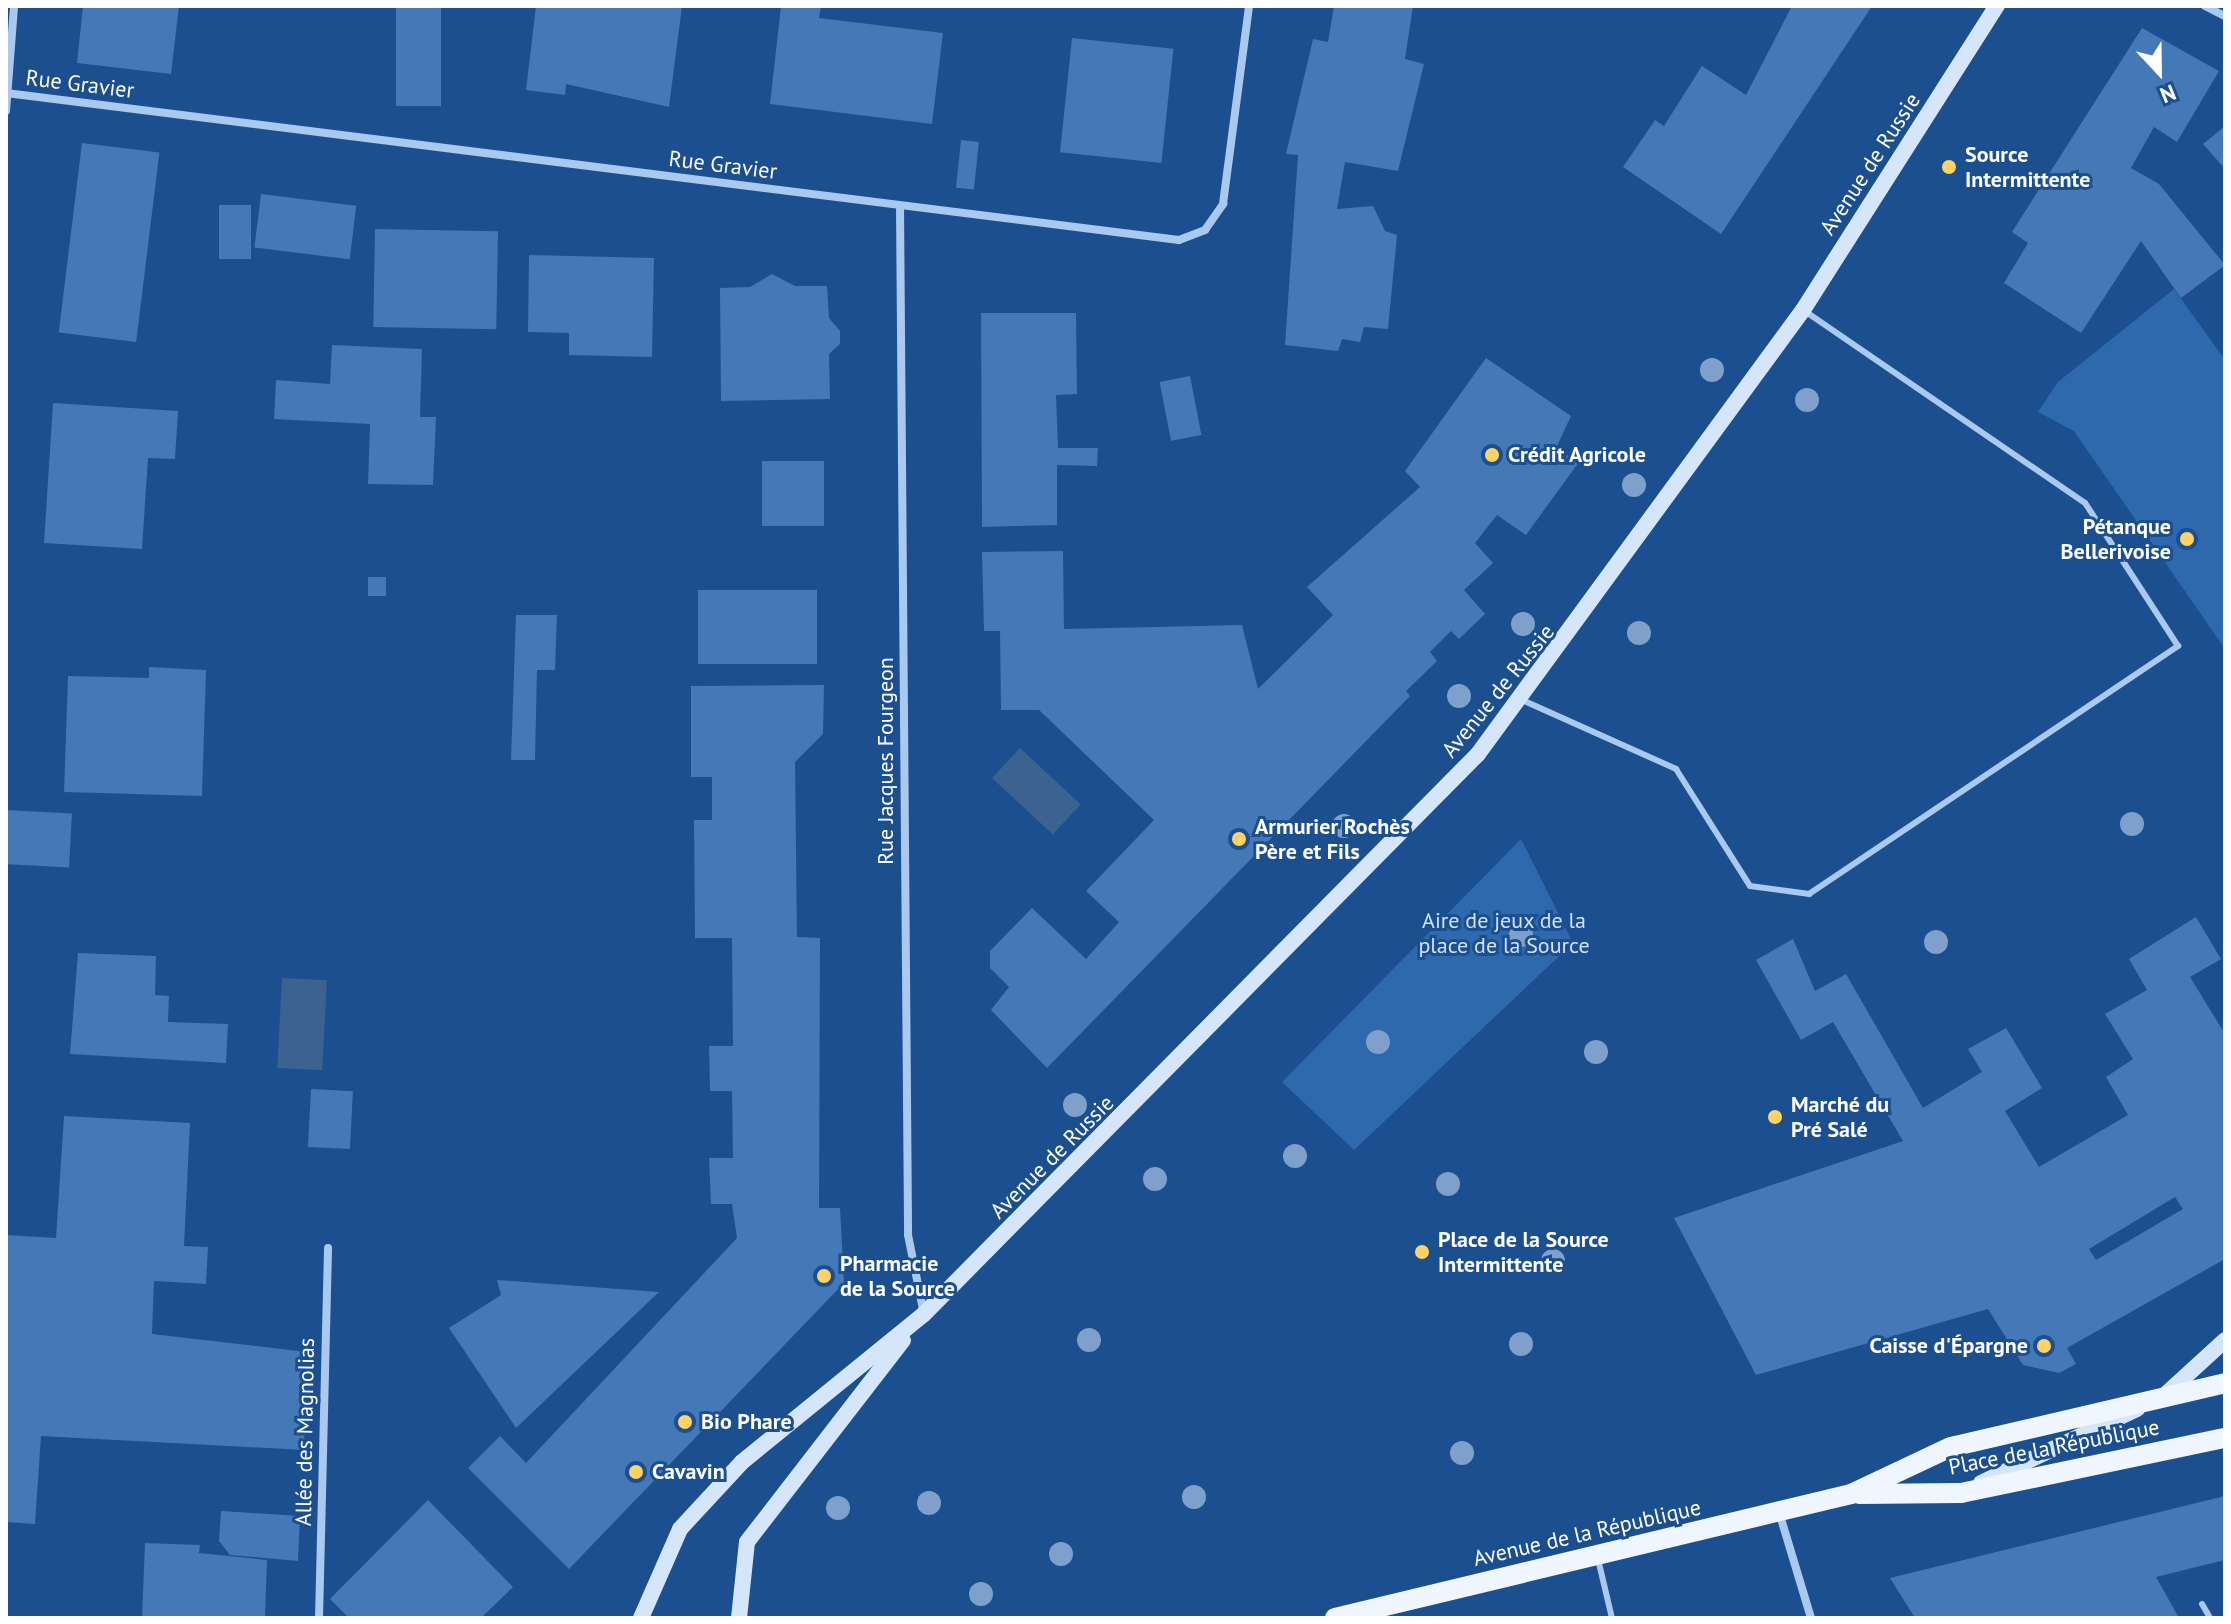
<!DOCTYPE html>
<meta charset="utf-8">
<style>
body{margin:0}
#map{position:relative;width:2231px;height:1624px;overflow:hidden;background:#1b4f8f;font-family:"PT Sans",sans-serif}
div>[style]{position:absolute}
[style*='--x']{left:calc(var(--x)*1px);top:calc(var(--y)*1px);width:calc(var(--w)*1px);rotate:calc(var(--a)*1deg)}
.green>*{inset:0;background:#2e69ad}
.water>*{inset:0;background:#3c6290;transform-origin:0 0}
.building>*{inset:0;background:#4478b7;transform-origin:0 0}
.lane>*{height:6px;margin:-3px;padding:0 3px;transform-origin:3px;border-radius:3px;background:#a9c9ee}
.street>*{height:8px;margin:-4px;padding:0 4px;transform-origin:4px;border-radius:4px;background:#a9c9ee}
.secondary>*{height:16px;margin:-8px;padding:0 8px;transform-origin:8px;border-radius:8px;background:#d6e6fa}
.primary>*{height:20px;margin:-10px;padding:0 10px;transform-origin:10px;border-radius:10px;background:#f0f6ff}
.trees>*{width:24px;height:24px;margin:-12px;border-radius:50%;background:#7ea0ca}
.dots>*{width:22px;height:22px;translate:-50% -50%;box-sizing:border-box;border:4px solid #1b4f8f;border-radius:50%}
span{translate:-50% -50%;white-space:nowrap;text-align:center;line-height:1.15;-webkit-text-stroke:6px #1b4f8f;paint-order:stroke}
.street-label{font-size:22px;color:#fff}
.poi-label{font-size:22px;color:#fff;font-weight:700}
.left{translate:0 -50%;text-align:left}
.right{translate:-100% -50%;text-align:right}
.park-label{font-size:22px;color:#cfe3fa}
.frame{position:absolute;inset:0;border:8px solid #fff;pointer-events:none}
.north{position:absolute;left:2119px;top:32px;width:80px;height:80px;-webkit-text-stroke:6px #1b4f8f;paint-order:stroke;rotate:158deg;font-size:22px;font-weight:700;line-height:32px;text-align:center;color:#fff}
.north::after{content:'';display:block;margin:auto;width:28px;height:36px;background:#fff;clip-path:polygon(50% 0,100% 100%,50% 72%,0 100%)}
</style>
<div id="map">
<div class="green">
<i style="clip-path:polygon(2174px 289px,2225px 360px,2225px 649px,2074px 431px,2038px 412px,2058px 382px)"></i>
<i style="clip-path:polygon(1521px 839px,1573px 943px,1354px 1150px,1282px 1082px)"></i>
</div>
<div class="water">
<i style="left:1020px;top:748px;width:83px;height:41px;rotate:43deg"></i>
<i style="left:282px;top:978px;width:45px;height:90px;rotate:3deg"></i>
</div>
<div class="building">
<i style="clip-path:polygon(83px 6px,179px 6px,171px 74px,77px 63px)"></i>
<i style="left:396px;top:6px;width:45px;height:100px"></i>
<i style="clip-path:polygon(536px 6px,682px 6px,669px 107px,566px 84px,565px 95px,526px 90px)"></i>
<i style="clip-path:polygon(781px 6px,821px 6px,819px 18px,943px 33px,932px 124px,770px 104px)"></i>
<i style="clip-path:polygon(1334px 6px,1413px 6px,1405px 59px,1424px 64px,1398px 171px,1345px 162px,1337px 209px,1373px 206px,1385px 231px,1397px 235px,1388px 329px,1364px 327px,1360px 342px,1342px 339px,1338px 351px,1285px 345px,1298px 155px,1286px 154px,1313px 39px,1328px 42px)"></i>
<i style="clip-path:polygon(1792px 6px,1872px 6px,1721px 234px,1623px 167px,1655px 120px,1664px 126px,1702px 66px,1746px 95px)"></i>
<i style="clip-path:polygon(2142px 28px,2219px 71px,2177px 142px,2154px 127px,2131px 168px,2159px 184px,2225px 265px,2181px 298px,2141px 241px,2081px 333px,2004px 283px,2028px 243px,2012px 232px)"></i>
<i style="left:1072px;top:38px;width:102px;height:115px;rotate:6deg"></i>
<i style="clip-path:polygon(2225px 126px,2225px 169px,2203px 144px)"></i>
<i style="left:961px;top:140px;width:18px;height:48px;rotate:6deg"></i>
<i style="left:82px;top:143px;width:78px;height:191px;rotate:7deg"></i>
<i style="left:261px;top:194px;width:96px;height:54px;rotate:7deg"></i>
<i style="left:219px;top:205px;width:32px;height:54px"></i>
<i style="left:375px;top:229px;width:123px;height:98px;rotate:1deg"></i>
<i style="clip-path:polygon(529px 255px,654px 258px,652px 357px,569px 355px,569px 333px,528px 332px)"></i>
<i style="clip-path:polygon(772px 274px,795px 286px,827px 286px,829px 318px,840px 331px,840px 344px,829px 354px,830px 399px,721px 401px,720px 288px,750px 287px)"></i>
<i style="clip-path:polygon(981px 313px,1076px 313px,1077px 394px,1056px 395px,1058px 448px,1098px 448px,1097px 466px,1057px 465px,1057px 525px,982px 527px)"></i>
<i style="clip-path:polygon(332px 345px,422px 349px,420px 417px,436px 417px,433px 485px,368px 484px,370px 424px,274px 419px,276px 380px,330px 384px)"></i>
<i style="clip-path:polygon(1486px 358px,1571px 416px,1556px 448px,1579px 462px,1526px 535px,1497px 515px,1475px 543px,1493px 563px,1464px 590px,1485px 614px,1459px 639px,1451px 631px,1430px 652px,1437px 661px,1406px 691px,1410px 696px,1047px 1068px,991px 1010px,1009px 987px,990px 968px,990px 951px,1032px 908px,1086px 959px,1119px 922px,1086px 891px,1154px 820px,1039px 710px,1001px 710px,1000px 631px,984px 631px,982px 552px,1063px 551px,1064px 629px,1242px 625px,1258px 689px,1333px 615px,1307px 587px,1420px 487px,1405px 471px)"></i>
<i style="left:1190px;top:376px;width:60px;height:31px;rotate:79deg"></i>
<i style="clip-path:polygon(53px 403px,178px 411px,175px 459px,148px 458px,142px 549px,44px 543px)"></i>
<i style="left:762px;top:461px;width:62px;height:65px"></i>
<i style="left:386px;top:577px;width:19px;height:18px;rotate:90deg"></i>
<i style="left:817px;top:590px;width:74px;height:119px;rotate:90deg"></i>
<i style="clip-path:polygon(516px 615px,557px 615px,555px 670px,537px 670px,535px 760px,511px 760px)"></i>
<i style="clip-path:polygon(149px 667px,206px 670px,202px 796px,64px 792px,68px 676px,149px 678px)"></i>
<i style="clip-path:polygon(824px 685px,823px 734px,795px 762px,797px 937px,820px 938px,819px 1208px,840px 1208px,844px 1283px,569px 1569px,468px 1468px,500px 1436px,526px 1463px,737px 1238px,732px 1204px,711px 1204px,709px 1158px,733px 1158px,732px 1091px,710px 1091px,709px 1046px,733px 1046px,732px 938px,695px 938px,694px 820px,712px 820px,712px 777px,691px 777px,691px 686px)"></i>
<i style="left:6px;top:810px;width:66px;height:54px;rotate:3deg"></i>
<i style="clip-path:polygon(evenodd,2196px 917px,2221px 959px,2190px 977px,2225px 1034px,2225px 1259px,2067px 1348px,2076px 1364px,2059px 1373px,2023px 1365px,1988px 1309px,1756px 1375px,1674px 1218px,1903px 1141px,1833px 1022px,1801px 1040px,1756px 960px,1793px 939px,1815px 991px,1846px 974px,1923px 1108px,1982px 1072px,1968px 1049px,2006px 1028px,2042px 1088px,2005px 1111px,2039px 1167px,2128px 1115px,2106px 1077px,2133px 1059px,2105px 1014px,2147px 990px,2129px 959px,2196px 917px,2175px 1197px,2183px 1209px,2096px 1260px,2089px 1249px,2175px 1197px)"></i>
<i style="clip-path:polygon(78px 953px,156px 956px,155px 995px,169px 996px,168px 1022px,228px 1024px,226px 1063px,70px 1054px)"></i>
<i style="left:311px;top:1089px;width:42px;height:58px;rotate:3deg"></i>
<i style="clip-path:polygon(64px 1116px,190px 1123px,184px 1246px,208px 1247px,206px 1284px,154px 1281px,152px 1334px,307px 1352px,304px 1450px,41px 1436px,35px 1524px,6px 1522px,6px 1235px,56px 1238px)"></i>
<i style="clip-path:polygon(497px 1280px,659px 1292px,516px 1428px,449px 1328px,501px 1295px)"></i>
<i style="clip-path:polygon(2225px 1496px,2225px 1560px,2156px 1577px,2179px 1618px,1915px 1618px,1890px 1578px)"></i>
<i style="clip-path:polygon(428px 1500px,513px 1587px,481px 1618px,349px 1618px,330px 1599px)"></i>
<i style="clip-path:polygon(221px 1511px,300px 1516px,298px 1561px,230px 1555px,219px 1541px)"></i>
<i style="clip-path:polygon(145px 1543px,200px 1545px,199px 1553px,267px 1560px,265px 1618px,142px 1618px)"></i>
</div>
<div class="lane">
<i style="--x:1522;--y:700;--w:169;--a:24.1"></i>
<i style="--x:1676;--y:769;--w:138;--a:57.7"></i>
<i style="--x:1750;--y:886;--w:60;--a:7.7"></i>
<i style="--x:1809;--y:894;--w:445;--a:-33.9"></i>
<i style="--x:2178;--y:646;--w:171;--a:-123"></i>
<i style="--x:2085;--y:503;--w:338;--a:-145.6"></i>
<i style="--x:1598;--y:1559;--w:61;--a:76.7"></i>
<i style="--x:2202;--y:1604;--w:16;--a:60"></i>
</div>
<div class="street">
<i style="--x:2205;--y:6;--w:22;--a:27"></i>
<i style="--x:6;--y:93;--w:1182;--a:7.14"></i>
<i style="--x:1179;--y:240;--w:28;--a:-21"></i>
<i style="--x:1205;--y:230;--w:32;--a:-55"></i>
<i style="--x:1223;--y:204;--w:200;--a:-82.5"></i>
<i style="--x:6;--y:111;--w:105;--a:-85.6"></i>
<i style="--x:900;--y:206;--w:1029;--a:89.55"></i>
<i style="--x:908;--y:1235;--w:81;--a:78.6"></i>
<i style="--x:1779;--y:1512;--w:111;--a:73.2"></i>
<i style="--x:319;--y:1618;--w:370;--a:-88.6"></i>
</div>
<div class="secondary">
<i style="--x:2165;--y:1395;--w:81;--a:-42.5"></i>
<i style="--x:1981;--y:1483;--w:173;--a:-25.4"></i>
<i style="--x:641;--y:1618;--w:97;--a:-66.3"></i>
<i style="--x:680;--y:1529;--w:91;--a:-47.2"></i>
<i style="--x:742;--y:1462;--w:235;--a:-39.1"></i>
<i style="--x:924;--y:1314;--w:788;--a:-45.31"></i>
<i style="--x:1478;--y:754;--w:550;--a:-53.8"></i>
<i style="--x:1803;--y:310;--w:361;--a:-57.5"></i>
<i style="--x:739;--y:1618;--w:76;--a:-84"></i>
<i style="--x:747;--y:1542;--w:255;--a:-52.3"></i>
</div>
<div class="primary">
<i style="--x:1859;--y:1494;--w:102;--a:-0.6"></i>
<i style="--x:1961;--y:1493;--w:270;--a:-11.8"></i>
<i style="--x:1335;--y:1618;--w:531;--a:-13.51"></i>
<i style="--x:1851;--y:1494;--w:110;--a:-25.2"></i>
<i style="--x:1951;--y:1447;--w:281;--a:-13.1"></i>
</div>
<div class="trees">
<i style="left:1712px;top:370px"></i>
<i style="left:1807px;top:400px"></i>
<i style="left:1634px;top:485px"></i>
<i style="left:1523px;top:624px"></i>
<i style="left:1639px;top:633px"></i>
<i style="left:1459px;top:696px"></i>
<i style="left:2132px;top:824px"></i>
<i style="left:1344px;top:826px"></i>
<i style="left:1521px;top:935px"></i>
<i style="left:1936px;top:942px"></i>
<i style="left:1378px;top:1042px"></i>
<i style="left:1596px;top:1052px"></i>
<i style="left:1075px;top:1105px"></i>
<i style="left:1295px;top:1156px"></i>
<i style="left:1155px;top:1179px"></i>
<i style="left:1448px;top:1184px"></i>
<i style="left:1553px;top:1261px"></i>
<i style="left:1089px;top:1340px"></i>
<i style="left:1521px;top:1344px"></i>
<i style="left:1462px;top:1453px"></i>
<i style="left:1194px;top:1497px"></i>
<i style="left:929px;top:1503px"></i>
<i style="left:838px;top:1508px"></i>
<i style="left:1061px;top:1554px"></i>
<i style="left:981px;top:1594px"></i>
</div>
<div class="dots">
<i style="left:1949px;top:167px;background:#ffd166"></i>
<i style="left:1492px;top:455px;background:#ffd166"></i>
<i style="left:2187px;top:539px;background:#ffd166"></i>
<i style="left:1239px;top:839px;background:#ffd166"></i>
<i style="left:1775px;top:1117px;background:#ffd166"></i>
<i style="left:1422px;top:1252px;background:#ffd166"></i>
<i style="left:824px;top:1276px;background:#ffd166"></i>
<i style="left:2044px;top:1346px;background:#ffd166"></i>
<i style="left:685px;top:1422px;background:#ffd166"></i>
<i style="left:636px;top:1472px;background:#ffd166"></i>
</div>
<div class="street-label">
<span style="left:80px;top:84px;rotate:7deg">Rue Gravier</span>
<span style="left:1870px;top:164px;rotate:-57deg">Avenue de Russie</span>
<span style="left:723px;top:165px;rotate:7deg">Rue Gravier</span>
<span style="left:1498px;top:691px;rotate:-51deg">Avenue de Russie</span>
<span style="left:886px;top:761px;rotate:-90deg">Rue Jacques Fourgeon</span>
<span style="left:1052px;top:1157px;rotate:-45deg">Avenue de Russie</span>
<span style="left:305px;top:1432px;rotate:-89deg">Allée des Magnolias</span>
<span style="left:2054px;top:1447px;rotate:-11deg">Place de la République</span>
<span style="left:1587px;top:1533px;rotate:-13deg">Avenue de la République</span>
</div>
<div class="poi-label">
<span class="left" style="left:1965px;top:167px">Source<br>Intermittente</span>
<span class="left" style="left:1508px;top:455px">Crédit Agricole</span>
<span class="right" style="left:2171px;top:539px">Pétanque<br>Bellerivoise</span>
<span class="left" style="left:1255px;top:839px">Armurier Rochès<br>Père et Fils</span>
<span class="left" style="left:1791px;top:1117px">Marché du<br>Pré Salé</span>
<span class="left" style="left:1438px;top:1252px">Place de la Source<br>Intermittente</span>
<span class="left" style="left:840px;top:1276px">Pharmacie<br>de la Source</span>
<span class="right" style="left:2028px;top:1346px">Caisse d'Épargne</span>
<span class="left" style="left:701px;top:1422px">Bio Phare</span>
<span class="left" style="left:652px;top:1472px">Cavavin</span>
</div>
<div class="park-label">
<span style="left:1504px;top:933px">Aire de jeux de la<br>place de la Source</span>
</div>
<div class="frame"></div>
<div class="north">N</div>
</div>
